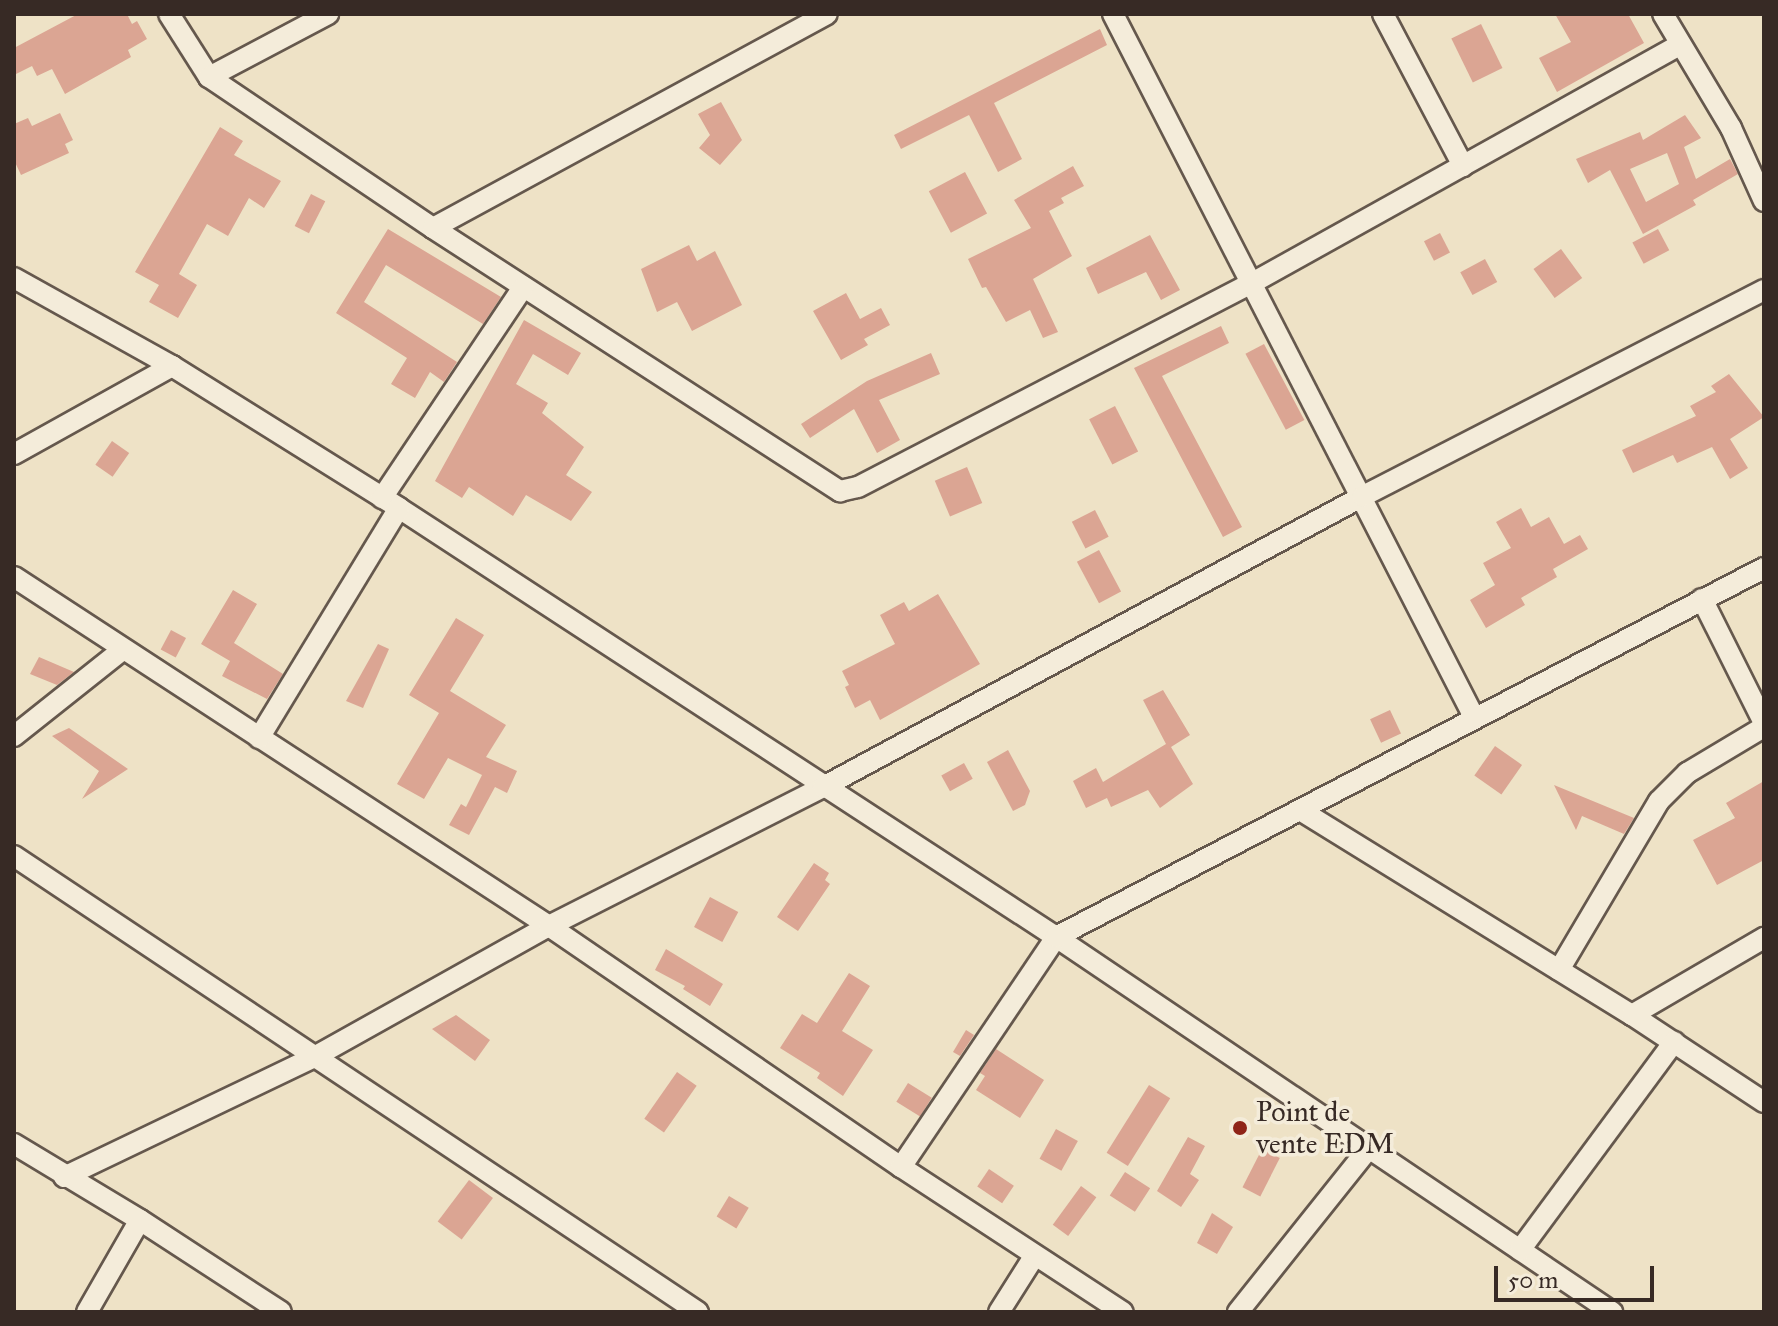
<!DOCTYPE html>
<style>
body{margin:0}
#map{position:relative;width:1778px;height:1326px;overflow:hidden;background:#eee2c6;font-family:"IM FELL Great Primer",serif}
div>[style]{position:absolute}
[style*='--x']{left:calc(var(--x)*1px);top:calc(var(--y)*1px);width:calc(var(--w)*1px);rotate:calc(var(--a)*1deg)}
.building>*{inset:0;background:#dba593;transform-origin:0 0}
.roads{filter:drop-shadow(2px 0 #65584d) drop-shadow(-2px 0 #65584d) drop-shadow(0 2px #65584d) drop-shadow(0 -2px #65584d)}
.minor>*{height:20px;margin:-10px;padding:0 10px;transform-origin:10px;border-radius:10px;background:#f4ecda}
.dots>*{width:22px;height:22px;translate:-50% -50%;box-sizing:border-box;border:4px solid #f4ecda;border-radius:50%}
span{translate:-50% -50%;white-space:nowrap;text-align:center;line-height:1.15;-webkit-text-stroke:7px #f4ecda;paint-order:stroke}
.poi-label{font-size:28px;color:#372a25}
.left{translate:0 -50%;text-align:left}
.frame{position:absolute;inset:0;border:16px solid #372a25;pointer-events:none}
.scale{position:absolute;left:1494px;top:1266px;width:160px;height:36px;box-sizing:border-box;border:4px solid #372a25;border-top:0;padding-left:10px;font-size:24px;line-height:28px;white-space:nowrap;color:#372a25;-webkit-text-stroke:6px #f4ecda;paint-order:stroke}
</style>
<div id="map">
<div class="building">
<i style="clip-path:polygon(78px 14px,127px 14px,132px 24px,137px 21px,147px 39px,128px 50px,131px 57px,65px 94px,52px 69px,37px 76px,32px 66px,14px 75px,14px 48px)"></i>
<i style="clip-path:polygon(1555px 14px,1628px 14px,1644px 43px,1557px 92px,1539px 58px,1571px 42px)"></i>
<i style="left:1481px;top:24px;width:49px;height:33px;rotate:64deg"></i>
<i style="clip-path:polygon(1100px 29px,1107px 45px,994px 103px,1022px 159px,998px 172px,969px 115px,901px 149px,894px 135px)"></i>
<i style="clip-path:polygon(721px 102px,742px 140px,720px 165px,699px 148px,710px 135px,698px 114px)"></i>
<i style="clip-path:polygon(60px 113px,73px 140px,65px 144px,69px 153px,21px 175px,14px 160px,14px 124px,28px 118px,32px 126px)"></i>
<i style="clip-path:polygon(evenodd,1685px 115px,1701px 138px,1684px 147px,1696px 179px,1730px 159px,1738px 174px,1693px 200px,1696px 205px,1643px 234px,1610px 170px,1588px 183px,1576px 159px,1640px 132px,1643px 140px,1685px 115px,1667px 153px,1679px 184px,1646px 202px,1630px 169px,1667px 153px)"></i>
<i style="clip-path:polygon(220px 127px,243px 141px,234px 155px,281px 181px,264px 208px,249px 198px,228px 236px,207px 224px,179px 274px,197px 285px,178px 318px,149px 302px,159px 285px,135px 272px)"></i>
<i style="clip-path:polygon(1073px 166px,1084px 186px,1061px 198px,1064px 203px,1049px 211px,1072px 256px,1033px 279px,1058px 332px,1043px 338px,1030px 310px,1006px 322px,986px 287px,982px 288px,968px 259px,1031px 228px,1014px 200px)"></i>
<i style="left:965px;top:172px;width:47px;height:41px;rotate:62deg"></i>
<i style="left:311px;top:194px;width:16px;height:36px;rotate:27deg"></i>
<i style="clip-path:polygon(388px 229px,501px 297px,483px 324px,386px 265px,364px 302px,457px 362px,444px 382px,430px 372px,415px 398px,391px 384px,407px 358px,336px 313px)"></i>
<i style="left:1658px;top:229px;width:24px;height:29px;rotate:62deg"></i>
<i style="left:1440px;top:233px;width:22px;height:18px;rotate:63deg"></i>
<i style="clip-path:polygon(1150px 235px,1180px 290px,1161px 300px,1146px 272px,1098px 294px,1086px 268px)"></i>
<i style="clip-path:polygon(689px 245px,697px 261px,715px 251px,742px 305px,692px 331px,677px 302px,657px 312px,641px 269px)"></i>
<i style="left:1561px;top:249px;width:36px;height:34px;rotate:54deg"></i>
<i style="left:1485px;top:259px;width:26px;height:28px;rotate:62deg"></i>
<i style="clip-path:polygon(846px 293px,860px 319px,881px 308px,890px 325px,864px 339px,868px 345px,841px 360px,813px 311px)"></i>
<i style="clip-path:polygon(524px 320px,581px 353px,568px 375px,533px 354px,516px 384px,548px 403px,542px 413px,584px 447px,566px 475px,592px 492px,571px 521px,526px 495px,513px 516px,469px 487px,462px 498px,435px 481px)"></i>
<i style="clip-path:polygon(1221px 326px,1229px 343px,1162px 376px,1242px 527px,1223px 537px,1134px 368px)"></i>
<i style="left:1264px;top:344px;width:86px;height:21px;rotate:62deg"></i>
<i style="clip-path:polygon(931px 353px,940px 374px,879px 400px,900px 440px,877px 453px,854px 409px,810px 438px,801px 424px,867px 381px)"></i>
<i style="clip-path:polygon(1729px 374px,1764px 417px,1730px 439px,1748px 468px,1730px 479px,1712px 447px,1677px 463px,1673px 455px,1633px 473px,1622px 450px,1696px 416px,1690px 406px,1716px 392px,1711px 386px)"></i>
<i style="left:1115px;top:406px;width:51px;height:29px;rotate:63deg"></i>
<i style="left:112px;top:441px;width:21px;height:29px;rotate:35deg"></i>
<i style="left:967px;top:467px;width:39px;height:35px;rotate:67deg"></i>
<i style="clip-path:polygon(1521px 508px,1531px 527px,1549px 517px,1564px 544px,1580px 535px,1588px 549px,1553px 569px,1557px 577px,1521px 598px,1525px 605px,1486px 628px,1470px 600px,1495px 585px,1483px 563px,1511px 548px,1496px 522px)"></i>
<i style="left:1095px;top:510px;width:30px;height:26px;rotate:63deg"></i>
<i style="left:1099px;top:550px;width:47px;height:25px;rotate:62deg"></i>
<i style="clip-path:polygon(233px 590px,257px 604px,234px 643px,283px 674px,267px 699px,222px 676px,230px 661px,201px 644px)"></i>
<i style="clip-path:polygon(938px 594px,980px 664px,880px 720px,870px 700px,855px 708px,845px 687px,849px 685px,842px 671px,895px 644px,880px 615px,904px 602px,909px 611px)"></i>
<i style="clip-path:polygon(456px 618px,484px 635px,450px 691px,506px 725px,486px 757px,517px 771px,507px 793px,495px 787px,469px 835px,449px 825px,461px 804px,466px 807px,482px 775px,448px 758px,424px 799px,397px 784px,439px 713px,409px 695px)"></i>
<i style="left:171px;top:630px;width:17px;height:22px;rotate:28deg"></i>
<i style="clip-path:polygon(378px 644px,389px 649px,363px 708px,346px 701px)"></i>
<i style="clip-path:polygon(39px 657px,74px 672px,57px 685px,30px 674px)"></i>
<i style="clip-path:polygon(1163px 690px,1190px 735px,1171px 747px,1193px 784px,1160px 808px,1148px 790px,1111px 807px,1107px 798px,1086px 808px,1073px 781px,1096px 768px,1103px 782px,1166px 744px,1143px 700px)"></i>
<i style="left:1390px;top:710px;width:26px;height:22px;rotate:65deg"></i>
<i style="clip-path:polygon(69px 728px,128px 769px,82px 799px,99px 771px,52px 736px)"></i>
<i style="left:1495px;top:746px;width:33px;height:36px;rotate:35deg"></i>
<i style="clip-path:polygon(1008px 750px,1030px 791px,1025px 805px,1013px 811px,987px 762px)"></i>
<i style="left:964px;top:763px;width:18px;height:26px;rotate:61deg"></i>
<i style="clip-path:polygon(1764px 781px,1764px 860px,1717px 885px,1693px 840px,1735px 818px,1726px 803px)"></i>
<i style="clip-path:polygon(1554px 785px,1634px 818px,1624px 834px,1582px 816px,1576px 830px)"></i>
<i style="clip-path:polygon(814px 863px,829px 873px,825px 880px,830px 884px,798px 931px,777px 917px)"></i>
<i style="left:710px;top:897px;width:32px;height:34px;rotate:28deg"></i>
<i style="clip-path:polygon(666px 949px,723px 984px,710px 1006px,683px 989px,685px 986px,655px 970px)"></i>
<i style="clip-path:polygon(849px 973px,870px 986px,842px 1031px,873px 1050px,843px 1096px,817px 1078px,820px 1073px,780px 1048px,802px 1014px,817px 1023px)"></i>
<i style="clip-path:polygon(456px 1015px,490px 1040px,475px 1061px,432px 1029px)"></i>
<i style="clip-path:polygon(966px 1030px,974px 1035px,960px 1056px,953px 1052px)"></i>
<i style="clip-path:polygon(996px 1049px,1044px 1080px,1020px 1118px,976px 1090px,985px 1076px,980px 1073px)"></i>
<i style="left:677px;top:1072px;width:24px;height:57px;rotate:35deg"></i>
<i style="left:908px;top:1083px;width:28px;height:22px;rotate:32deg"></i>
<i style="left:1149px;top:1085px;width:25px;height:80px;rotate:32deg"></i>
<i style="left:1056px;top:1129px;width:25px;height:34px;rotate:29deg"></i>
<i style="clip-path:polygon(1188px 1137px,1205px 1146px,1190px 1174px,1199px 1180px,1181px 1207px,1157px 1191px)"></i>
<i style="left:1262px;top:1149px;width:20px;height:43px;rotate:27deg"></i>
<i style="left:989px;top:1169px;width:30px;height:21px;rotate:34deg"></i>
<i style="left:1125px;top:1172px;width:30px;height:28px;rotate:33deg"></i>
<i style="left:469px;top:1180px;width:30px;height:52px;rotate:37deg"></i>
<i style="left:1081px;top:1186px;width:19px;height:48px;rotate:36deg"></i>
<i style="left:729px;top:1196px;width:23px;height:24px;rotate:31deg"></i>
<i style="clip-path:polygon(1212px 1213px,1233px 1227px,1217px 1254px,1197px 1243px)"></i>
</div>
<div class="roads">
<div class="minor">
<i style="--x:169;--y:14;--w:75;--a:57.6"></i>
<i style="--x:209;--y:77;--w:270;--a:34"></i>
<i style="--x:433;--y:228;--w:485;--a:32.9"></i>
<i style="--x:840;--y:491;--w:18;--a:-13"></i>
<i style="--x:858;--y:487;--w:444;--a:-27.4"></i>
<i style="--x:1252;--y:283;--w:490;--a:-29.1"></i>
<i style="--x:1113;--y:14;--w:790;--a:62.82"></i>
<i style="--x:1383;--y:14;--w:172;--a:62.2"></i>
<i style="--x:1663;--y:14;--w:133;--a:59.2"></i>
<i style="--x:1731;--y:128;--w:80;--a:65.7"></i>
<i style="--x:209;--y:77;--w:135;--a:-27.9"></i>
<i style="--x:433;--y:228;--w:448;--a:-28.5"></i>
<i style="--x:14;--y:278;--w:181;--a:29.1"></i>
<i style="--x:172;--y:366;--w:268;--a:32"></i>
<i style="--x:399;--y:508;--w:785;--a:33.14"></i>
<i style="--x:1056;--y:937;--w:671;--a:34"></i>
<i style="--x:14;--y:454;--w:181;--a:-29.1"></i>
<i style="--x:382;--y:498;--w:254;--a:-56.2"></i>
<i style="--x:14;--y:577;--w:639;--a:33.12"></i>
<i style="--x:549;--y:926;--w:427;--a:34.4"></i>
<i style="--x:901;--y:1167;--w:265;--a:33.2"></i>
<i style="--x:1702;--y:599;--w:139;--a:63.4"></i>
<i style="--x:14;--y:736;--w:138;--a:-38.5"></i>
<i style="--x:259;--y:738;--w:269;--a:-58.7"></i>
<i style="--x:1300;--y:810;--w:390;--a:31.7"></i>
<i style="--x:1632;--y:1015;--w:158;--a:33.4"></i>
<i style="--x:14;--y:856;--w:822;--a:33.69"></i>
<i style="--x:1559;--y:970;--w:196;--a:-59.4"></i>
<i style="--x:1659;--y:801;--w:40;--a:-45"></i>
<i style="--x:1687;--y:773;--w:90;--a:-30.9"></i>
<i style="--x:1632;--y:1015;--w:153;--a:-30.3"></i>
<i style="--x:14;--y:1144;--w:147;--a:31.1"></i>
<i style="--x:140;--y:1220;--w:168;--a:33.1"></i>
<i style="--x:901;--y:1167;--w:277;--a:-56"></i>
<i style="--x:1056;--y:937;--w:798;--a:-27.53"></i>
<i style="--x:64;--y:1177;--w:280;--a:-25.6"></i>
<i style="--x:316;--y:1056;--w:267;--a:-29.2"></i>
<i style="--x:549;--y:926;--w:307;--a:-26.9"></i>
<i style="--x:823;--y:787;--w:613;--a:-28.32"></i>
<i style="--x:1363;--y:496;--w:451;--a:-27.2"></i>
<i style="--x:1520;--y:1250;--w:259;--a:-53.5"></i>
<i style="--x:87;--y:1312;--w:106;--a:-60.1"></i>
<i style="--x:999;--y:1312;--w:67;--a:-57.7"></i>
<i style="--x:1238;--y:1312;--w:208;--a:-51.4"></i>
</div>
</div>
<div class="dots">
<i style="left:1240px;top:1128px;background:#8f2418"></i>
</div>
<div class="poi-label">
<span class="left" style="left:1256px;top:1128px">Point de<br>vente EDM</span>
</div>
<div class="frame"></div>
<div class="scale">50 m</div>
</div>
